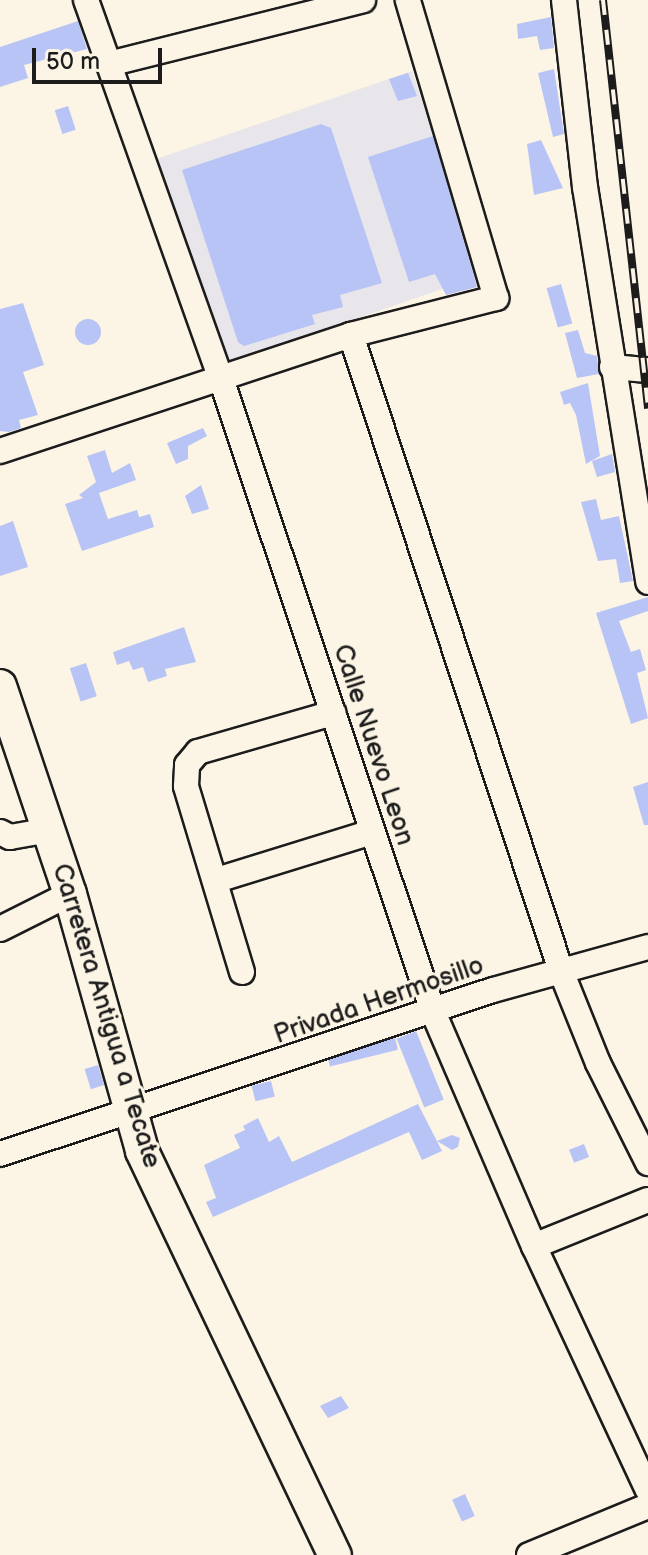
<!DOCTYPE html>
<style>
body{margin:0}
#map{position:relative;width:648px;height:1555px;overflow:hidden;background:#fcf5e5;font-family:"Balsamiq Sans",sans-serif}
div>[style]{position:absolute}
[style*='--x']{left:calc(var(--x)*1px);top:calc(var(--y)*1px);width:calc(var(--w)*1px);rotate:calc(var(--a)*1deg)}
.built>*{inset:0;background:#e8e6ea;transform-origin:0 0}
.building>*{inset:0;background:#b8c4f5;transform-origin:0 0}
.round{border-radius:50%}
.roads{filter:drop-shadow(2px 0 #1c1c1c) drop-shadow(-2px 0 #1c1c1c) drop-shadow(0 2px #1c1c1c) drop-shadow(0 -2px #1c1c1c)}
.minor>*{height:24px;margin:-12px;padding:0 12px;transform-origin:12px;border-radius:12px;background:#fcf5e5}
.major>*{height:32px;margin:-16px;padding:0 16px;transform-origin:16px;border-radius:16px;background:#fcf5e5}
.rail>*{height:8px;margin-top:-4px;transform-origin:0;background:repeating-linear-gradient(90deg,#fcf5e5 0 15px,#1c1c1c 0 30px);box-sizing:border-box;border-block:2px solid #1c1c1c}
span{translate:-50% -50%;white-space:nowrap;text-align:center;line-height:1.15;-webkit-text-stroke:6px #fcf5e5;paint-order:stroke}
.street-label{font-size:26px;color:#1c1c1c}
.scale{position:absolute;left:32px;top:48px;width:130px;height:36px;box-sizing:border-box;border:4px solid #1c1c1c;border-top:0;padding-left:10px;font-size:24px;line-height:28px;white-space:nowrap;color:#1c1c1c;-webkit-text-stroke:6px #fcf5e5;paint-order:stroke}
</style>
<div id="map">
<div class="built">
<i style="left:412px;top:71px;width:216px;height:269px;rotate:71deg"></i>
</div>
<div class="building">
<i style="clip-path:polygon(551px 17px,554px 48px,540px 50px,537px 36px,518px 39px,517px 24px)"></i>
<i style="clip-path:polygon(78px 21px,87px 49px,24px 65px,28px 78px,0 87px,0 47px)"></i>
<i style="clip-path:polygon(554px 69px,564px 134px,553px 137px,538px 73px)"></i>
<i style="clip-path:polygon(408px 73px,417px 96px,398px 101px,389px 79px)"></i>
<i style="left:68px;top:106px;width:25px;height:14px;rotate:72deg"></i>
<i style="clip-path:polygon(321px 124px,331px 128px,382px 283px,340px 295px,343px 307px,312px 315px,315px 324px,244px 346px,238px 342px,182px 170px)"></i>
<i style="clip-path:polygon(433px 136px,477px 287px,446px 295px,435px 274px,409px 282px,368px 157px)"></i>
<i style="clip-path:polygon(541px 140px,563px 188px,534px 195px,527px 144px)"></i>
<i style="left:561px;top:284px;width:41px;height:15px;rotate:74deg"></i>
<i style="clip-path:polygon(23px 303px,44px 365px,23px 372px,38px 415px,19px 420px,21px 428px,9px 432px,0 431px,0 309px)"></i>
<i class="round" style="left:75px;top:319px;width:26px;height:26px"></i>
<i style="clip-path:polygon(578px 330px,585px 353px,597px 356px,599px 374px,577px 378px,565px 333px)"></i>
<i style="clip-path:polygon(588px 383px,600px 456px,586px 464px,576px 415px,570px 403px,564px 405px,560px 392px)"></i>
<i style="clip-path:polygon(203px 428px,207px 436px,188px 446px,188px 459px,176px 464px,167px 443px)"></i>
<i style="clip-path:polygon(105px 450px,112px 473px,130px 463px,136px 480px,99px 493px,108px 519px,137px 510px,139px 517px,150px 514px,154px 527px,82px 551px,65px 504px,83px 498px,79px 495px,96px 482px,87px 456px)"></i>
<i style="clip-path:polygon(612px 454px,615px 472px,597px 477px,592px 461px)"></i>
<i style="clip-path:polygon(201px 485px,209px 509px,192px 514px,185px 496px)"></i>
<i style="clip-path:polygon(596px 499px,601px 520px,619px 516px,633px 581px,620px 583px,616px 559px,598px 561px,581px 502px)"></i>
<i style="clip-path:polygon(13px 521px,28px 567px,0 576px,0 526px)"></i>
<i style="clip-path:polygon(648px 597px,648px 611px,619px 621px,631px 652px,640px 649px,646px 670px,637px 673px,648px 718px,631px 724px,596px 613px)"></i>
<i style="clip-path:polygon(184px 627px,196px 662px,165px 669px,167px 676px,148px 682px,143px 667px,133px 670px,129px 661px,117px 665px,113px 652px)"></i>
<i style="left:86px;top:663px;width:35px;height:17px;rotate:72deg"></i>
<i style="clip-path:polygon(648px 782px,648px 825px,644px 825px,633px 787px)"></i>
<i style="left:416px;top:1031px;width:74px;height:21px;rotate:68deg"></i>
<i style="left:395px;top:1038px;width:12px;height:70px;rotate:76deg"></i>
<i style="left:98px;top:1065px;width:21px;height:14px;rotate:73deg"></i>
<i style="left:271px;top:1081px;width:16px;height:20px;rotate:76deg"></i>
<i style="clip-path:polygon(418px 1104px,442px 1151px,422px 1160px,409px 1132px,213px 1217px,206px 1202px,216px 1198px,204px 1165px,240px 1148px,234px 1135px,245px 1130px,243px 1126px,258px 1118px,269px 1142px,279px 1136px,292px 1162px)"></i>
<i style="clip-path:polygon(452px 1135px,460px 1138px,458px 1147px,452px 1150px,437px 1141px)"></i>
<i style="left:584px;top:1144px;width:14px;height:16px;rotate:69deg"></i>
<i style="clip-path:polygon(341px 1396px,349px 1408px,328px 1418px,320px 1406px)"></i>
<i style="left:465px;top:1494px;width:24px;height:14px;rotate:66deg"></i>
</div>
<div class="roads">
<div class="minor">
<i style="--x:86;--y:0;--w:399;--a:70.4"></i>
<i style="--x:220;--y:376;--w:673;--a:71.46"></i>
<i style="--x:434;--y:1014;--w:253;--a:66.7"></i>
<i style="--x:534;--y:1246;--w:269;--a:65"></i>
<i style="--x:564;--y:0;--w:188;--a:83.6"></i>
<i style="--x:585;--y:187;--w:400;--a:80.9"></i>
<i style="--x:109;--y:64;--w:262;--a:-14.1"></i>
<i style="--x:351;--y:335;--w:670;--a:71.73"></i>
<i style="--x:561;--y:971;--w:99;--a:68.1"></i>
<i style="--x:598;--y:1063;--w:112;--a:63.4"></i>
<i style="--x:612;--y:367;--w:36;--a:5"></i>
<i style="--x:0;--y:451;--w:370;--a:-18.3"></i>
<i style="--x:351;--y:335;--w:150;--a:-14.3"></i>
<i style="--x:496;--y:298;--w:311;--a:-106.5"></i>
<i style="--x:0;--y:832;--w:11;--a:27"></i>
<i style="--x:10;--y:837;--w:39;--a:-10"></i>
<i style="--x:217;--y:880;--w:162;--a:-17.2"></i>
<i style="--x:0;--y:929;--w:78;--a:-26.6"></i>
<i style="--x:242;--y:972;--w:194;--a:-106.8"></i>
<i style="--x:186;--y:786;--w:21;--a:-87"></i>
<i style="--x:187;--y:765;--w:17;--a:-50"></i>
<i style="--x:198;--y:752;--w:141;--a:-16.1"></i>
<i style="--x:0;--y:1154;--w:520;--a:-18.4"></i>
<i style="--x:493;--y:990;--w:161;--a:-15.5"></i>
<i style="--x:534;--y:1246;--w:123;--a:-22"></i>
<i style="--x:529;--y:1555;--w:129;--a:-22.4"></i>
</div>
<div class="major">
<i style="--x:0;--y:686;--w:219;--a:71.4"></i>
<i style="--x:70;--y:894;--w:267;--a:74.3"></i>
<i style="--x:142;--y:1151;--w:448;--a:64.5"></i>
</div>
</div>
<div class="rail">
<i style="--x:603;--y:0;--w:411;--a:83.7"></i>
</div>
<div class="street-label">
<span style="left:373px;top:745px;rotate:72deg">Calle Nuevo Leon</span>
<span style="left:379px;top:1001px;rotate:-19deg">Privada Hermosillo</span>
<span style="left:106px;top:1016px;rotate:73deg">Carretera Antigua a Tecate</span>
</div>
<div class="scale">50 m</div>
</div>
